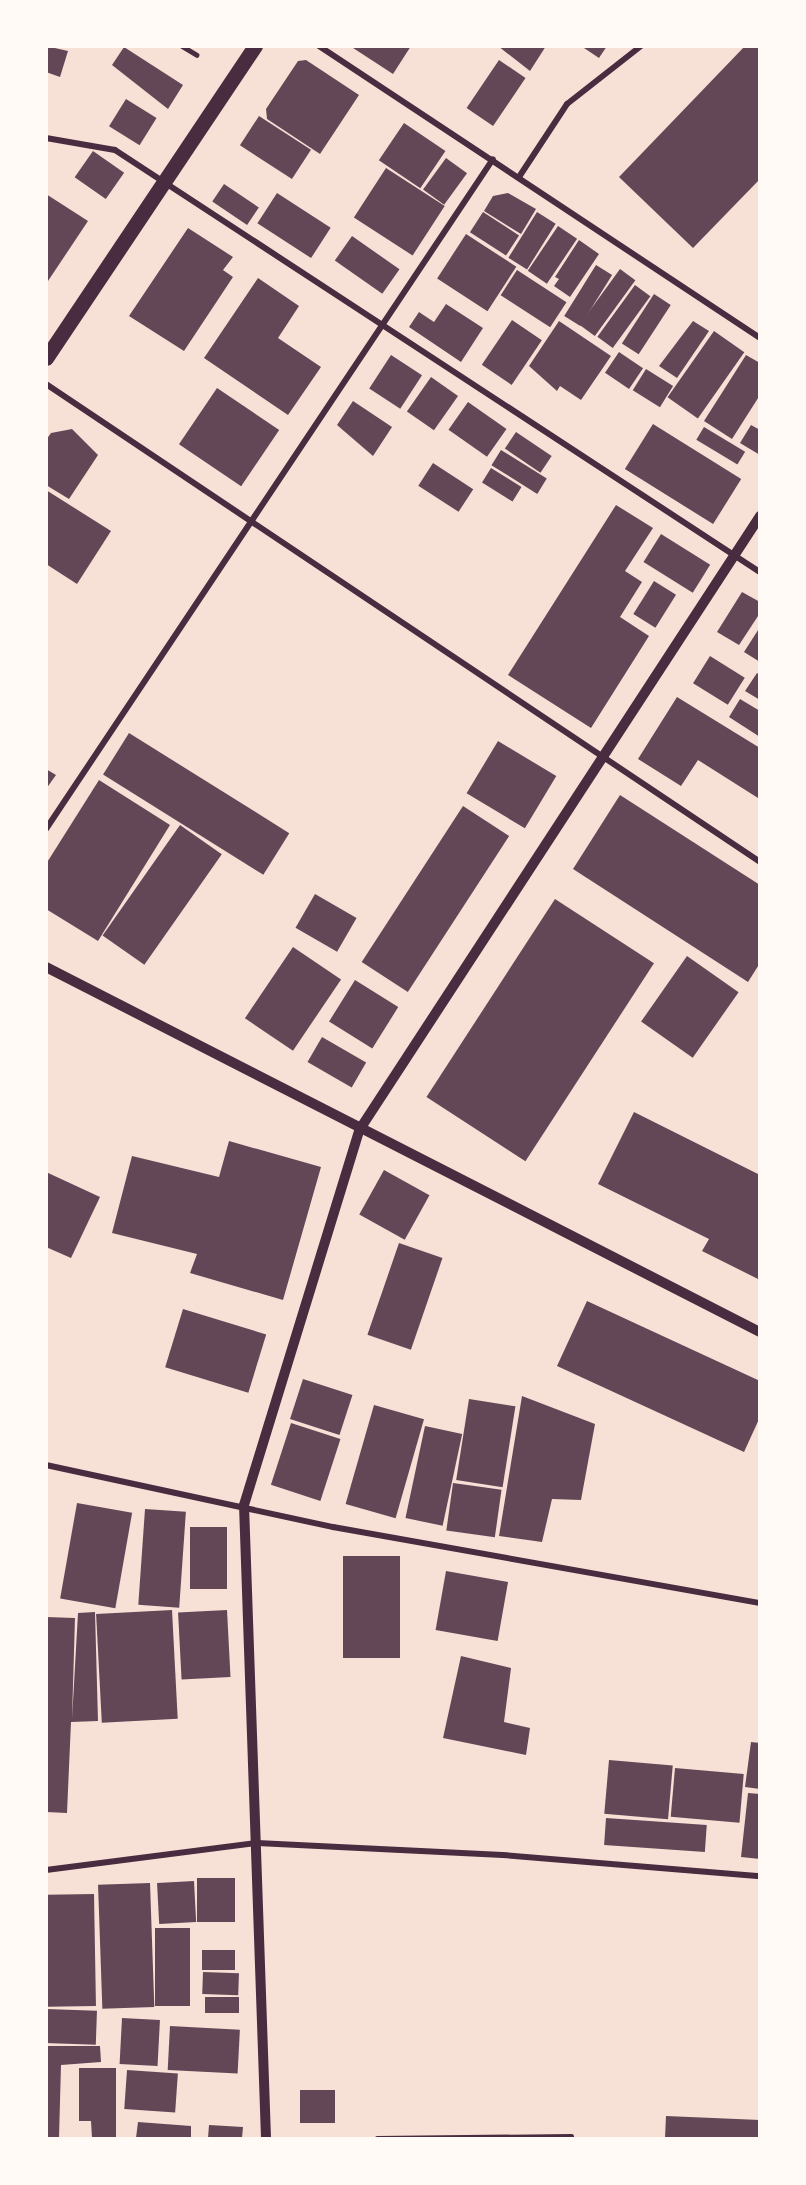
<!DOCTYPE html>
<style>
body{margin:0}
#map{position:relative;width:806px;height:2185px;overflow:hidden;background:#f7e1d7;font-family:Cabin,sans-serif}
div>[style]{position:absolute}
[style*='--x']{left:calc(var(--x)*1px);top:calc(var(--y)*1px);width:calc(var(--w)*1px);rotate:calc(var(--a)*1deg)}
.building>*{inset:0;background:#644757;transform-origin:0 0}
.service>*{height:4.5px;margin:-2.25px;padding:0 2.25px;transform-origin:2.25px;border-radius:2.25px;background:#4a2c40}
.minor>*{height:6px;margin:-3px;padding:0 3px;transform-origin:3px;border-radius:3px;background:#4a2c40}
.tertiary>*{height:10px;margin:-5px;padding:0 5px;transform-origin:5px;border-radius:5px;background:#4a2c40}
.primary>*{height:15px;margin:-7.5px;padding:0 7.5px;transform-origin:7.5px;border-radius:7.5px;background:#4a2c40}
span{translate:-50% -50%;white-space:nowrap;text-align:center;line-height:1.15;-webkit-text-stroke:6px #fffaf5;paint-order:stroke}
.frame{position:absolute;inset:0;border:48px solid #fffaf5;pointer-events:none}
</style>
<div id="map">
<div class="building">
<i style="clip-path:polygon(46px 46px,68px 51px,60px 77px,46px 72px)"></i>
<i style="clip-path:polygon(350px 46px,411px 46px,393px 74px)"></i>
<i style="clip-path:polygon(498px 46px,546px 46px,530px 71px)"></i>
<i style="clip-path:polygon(581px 46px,607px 46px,599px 58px)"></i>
<i style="clip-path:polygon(745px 46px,760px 46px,760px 179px,693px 248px,619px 177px)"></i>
<i style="clip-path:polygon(124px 47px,183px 85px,168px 109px,112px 65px)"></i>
<i style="clip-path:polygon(306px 60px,359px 95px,320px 154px,267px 119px,266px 109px,298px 61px)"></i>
<i style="left:499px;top:60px;width:32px;height:58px;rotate:34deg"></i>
<i style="left:126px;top:99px;width:36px;height:32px;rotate:32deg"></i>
<i style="left:259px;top:116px;width:62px;height:35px;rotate:33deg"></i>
<i style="left:404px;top:123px;width:50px;height:45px;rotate:34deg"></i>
<i style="left:93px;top:151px;width:38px;height:32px;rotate:35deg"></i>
<i style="left:446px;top:158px;width:26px;height:39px;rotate:36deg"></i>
<i style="left:386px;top:168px;width:70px;height:59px;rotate:33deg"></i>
<i style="left:224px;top:184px;width:42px;height:21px;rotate:34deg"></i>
<i style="left:277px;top:193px;width:64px;height:36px;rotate:33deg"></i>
<i style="clip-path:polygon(508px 193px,536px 209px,521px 234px,484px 211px,493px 196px)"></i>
<i style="clip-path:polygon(46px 194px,88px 221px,46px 284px)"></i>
<i style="left:483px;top:212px;width:43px;height:24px;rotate:33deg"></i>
<i style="left:537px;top:212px;width:22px;height:54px;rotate:32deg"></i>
<i style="left:558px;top:226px;width:23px;height:54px;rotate:34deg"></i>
<i style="clip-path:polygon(188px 228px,233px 257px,223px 270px,233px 277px,184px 351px,129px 316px)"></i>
<i style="left:466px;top:234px;width:60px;height:53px;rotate:33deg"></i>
<i style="left:352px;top:236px;width:58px;height:30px;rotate:35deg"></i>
<i style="clip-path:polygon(579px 240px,599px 254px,570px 297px,554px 286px,559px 279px,555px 277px)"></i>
<i style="left:596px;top:265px;width:19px;height:60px;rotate:32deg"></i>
<i style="left:620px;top:269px;width:19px;height:69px;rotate:36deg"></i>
<i style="left:517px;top:270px;width:59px;height:30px;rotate:33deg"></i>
<i style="clip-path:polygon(258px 278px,299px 306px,278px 338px,321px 367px,288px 415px,204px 358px)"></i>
<i style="left:635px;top:285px;width:19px;height:64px;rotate:36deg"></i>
<i style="left:654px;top:294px;width:20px;height:59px;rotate:33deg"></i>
<i style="clip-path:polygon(446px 304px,483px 328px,461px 362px,409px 327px,419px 312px,434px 322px)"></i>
<i style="left:512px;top:320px;width:36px;height:54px;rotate:34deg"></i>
<i style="clip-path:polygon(559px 321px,611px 356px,581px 400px,560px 386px,557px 391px,529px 366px)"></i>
<i style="clip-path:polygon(693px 321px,709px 331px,677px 378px,659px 366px)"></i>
<i style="left:714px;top:331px;width:37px;height:81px;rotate:35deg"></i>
<i style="left:619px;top:352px;width:29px;height:25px;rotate:34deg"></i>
<i style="left:391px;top:355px;width:37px;height:40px;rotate:33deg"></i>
<i style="clip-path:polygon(746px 355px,760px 363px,760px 395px,732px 439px,704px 421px)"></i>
<i style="left:646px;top:369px;width:32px;height:25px;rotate:32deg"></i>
<i style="left:431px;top:377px;width:33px;height:42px;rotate:35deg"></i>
<i style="left:217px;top:388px;width:75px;height:68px;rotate:34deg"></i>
<i style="clip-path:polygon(353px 401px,392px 427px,373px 456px,337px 425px)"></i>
<i style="left:468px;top:402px;width:47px;height:34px;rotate:35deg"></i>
<i style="left:653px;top:424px;width:104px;height:53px;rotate:32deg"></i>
<i style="clip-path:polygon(751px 425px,760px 430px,760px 455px,740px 443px)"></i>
<i style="left:704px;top:427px;width:48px;height:15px;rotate:31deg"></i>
<i style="clip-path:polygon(72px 429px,98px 455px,69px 499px,46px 485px,46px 440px,51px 433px)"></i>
<i style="left:516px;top:432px;width:43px;height:20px;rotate:34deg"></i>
<i style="left:501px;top:450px;width:54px;height:18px;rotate:32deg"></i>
<i style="left:433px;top:463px;width:48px;height:27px;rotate:33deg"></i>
<i style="left:491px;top:468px;width:36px;height:17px;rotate:32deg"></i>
<i style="clip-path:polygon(46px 490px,111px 531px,77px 584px,46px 564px)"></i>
<i style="clip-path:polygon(616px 505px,653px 528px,625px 571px,642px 582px,620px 617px,649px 636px,591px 728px,508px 675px)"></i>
<i style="left:661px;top:534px;width:58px;height:33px;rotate:32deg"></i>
<i style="left:654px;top:581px;width:26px;height:39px;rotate:32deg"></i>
<i style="clip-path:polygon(742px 592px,760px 602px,760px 613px,739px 645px,717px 632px)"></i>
<i style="clip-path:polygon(760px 627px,760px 662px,744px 652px)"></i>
<i style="left:710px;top:656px;width:41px;height:32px;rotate:32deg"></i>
<i style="clip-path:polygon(757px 673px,760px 675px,760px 700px,745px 691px)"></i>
<i style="clip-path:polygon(677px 697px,760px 748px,758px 798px,698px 760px,681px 786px,638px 759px)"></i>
<i style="clip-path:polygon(740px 699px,760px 711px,760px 737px,729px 717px)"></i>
<i style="left:129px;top:733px;width:189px;height:49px;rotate:32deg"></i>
<i style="left:498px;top:741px;width:68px;height:61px;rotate:31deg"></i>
<i style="clip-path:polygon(46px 769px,56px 775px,46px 789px)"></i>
<i style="clip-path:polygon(99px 780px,170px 825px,98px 941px,46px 909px,46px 864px)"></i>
<i style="clip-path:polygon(620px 795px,760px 885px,760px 963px,748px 982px,573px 869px)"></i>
<i style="left:463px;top:806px;width:55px;height:186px;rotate:33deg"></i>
<i style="left:180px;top:825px;width:51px;height:135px;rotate:35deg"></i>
<i style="left:315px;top:894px;width:48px;height:39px;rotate:30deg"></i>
<i style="left:555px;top:899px;width:118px;height:236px;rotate:33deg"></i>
<i style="left:293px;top:947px;width:58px;height:86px;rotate:34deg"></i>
<i style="left:687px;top:956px;width:63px;height:80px;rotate:35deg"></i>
<i style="left:355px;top:980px;width:51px;height:49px;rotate:32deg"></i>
<i style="left:322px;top:1037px;width:51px;height:29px;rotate:30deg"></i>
<i style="clip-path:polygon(634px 1112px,760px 1175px,760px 1280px,702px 1251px,709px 1239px,598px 1184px)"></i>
<i style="clip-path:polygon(229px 1141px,321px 1167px,283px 1300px,190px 1273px,197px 1254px,112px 1233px,132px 1156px,219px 1177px)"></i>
<i style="left:384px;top:1170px;width:52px;height:51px;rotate:29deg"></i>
<i style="clip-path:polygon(46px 1172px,100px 1197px,71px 1258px,46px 1247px)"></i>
<i style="left:399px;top:1243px;width:46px;height:97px;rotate:19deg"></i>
<i style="clip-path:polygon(587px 1301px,760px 1381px,760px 1417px,744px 1452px,557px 1366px)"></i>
<i style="left:183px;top:1309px;width:87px;height:61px;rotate:17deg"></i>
<i style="left:303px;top:1379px;width:52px;height:42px;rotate:18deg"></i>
<i style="clip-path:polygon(522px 1396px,595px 1424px,581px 1500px,552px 1499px,542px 1542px,499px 1536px)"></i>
<i style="left:469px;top:1399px;width:47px;height:82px;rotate:9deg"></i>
<i style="left:374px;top:1405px;width:52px;height:103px;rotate:16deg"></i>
<i style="left:291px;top:1423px;width:52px;height:65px;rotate:18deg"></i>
<i style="left:425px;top:1426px;width:38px;height:94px;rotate:12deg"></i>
<i style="left:453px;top:1483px;width:49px;height:48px;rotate:8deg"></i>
<i style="left:77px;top:1503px;width:56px;height:97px;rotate:10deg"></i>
<i style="left:145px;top:1509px;width:41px;height:96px;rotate:4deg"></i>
<i style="left:190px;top:1527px;width:37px;height:62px"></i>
<i style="left:343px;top:1556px;width:57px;height:102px"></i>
<i style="left:446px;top:1571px;width:63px;height:60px;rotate:10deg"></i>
<i style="left:172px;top:1610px;width:109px;height:76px;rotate:87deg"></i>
<i style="left:227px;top:1610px;width:67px;height:49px;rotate:87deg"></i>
<i style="clip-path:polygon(95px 1612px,98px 1721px,71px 1722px,67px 1813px,46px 1812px,46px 1617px,75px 1618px,72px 1719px,78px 1613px)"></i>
<i style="clip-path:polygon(461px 1656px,511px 1668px,504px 1722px,530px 1728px,526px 1755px,443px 1738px)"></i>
<i style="clip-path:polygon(751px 1742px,760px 1743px,760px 1789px,745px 1787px)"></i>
<i style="left:609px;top:1760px;width:64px;height:54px;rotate:5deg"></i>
<i style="left:675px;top:1768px;width:69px;height:49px;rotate:5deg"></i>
<i style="clip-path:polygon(748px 1793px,760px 1794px,760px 1859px,741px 1857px)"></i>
<i style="left:606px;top:1818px;width:101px;height:27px;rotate:4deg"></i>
<i style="left:235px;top:1878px;width:44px;height:38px;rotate:90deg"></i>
<i style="left:194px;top:1881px;width:41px;height:37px;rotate:87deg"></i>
<i style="left:150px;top:1883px;width:124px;height:52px;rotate:88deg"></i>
<i style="left:94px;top:1894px;width:112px;height:48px;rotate:89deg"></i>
<i style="left:155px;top:1928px;width:35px;height:78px"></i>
<i style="left:202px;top:1950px;width:33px;height:20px"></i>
<i style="left:203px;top:1972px;width:36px;height:22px;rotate:2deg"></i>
<i style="left:205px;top:1997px;width:34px;height:16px"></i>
<i style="left:46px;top:2009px;width:51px;height:34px;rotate:2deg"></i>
<i style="left:122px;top:2018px;width:38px;height:46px;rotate:3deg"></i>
<i style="left:170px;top:2026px;width:70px;height:44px;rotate:3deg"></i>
<i style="clip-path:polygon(46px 2046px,100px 2046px,101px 2062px,61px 2065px,59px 2138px,46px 2138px)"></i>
<i style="clip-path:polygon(79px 2068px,116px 2068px,116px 2138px,92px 2138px,91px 2121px,79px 2121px)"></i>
<i style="left:127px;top:2070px;width:51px;height:39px;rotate:4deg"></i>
<i style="left:335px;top:2090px;width:33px;height:35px;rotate:90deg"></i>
<i style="clip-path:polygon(666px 2116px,760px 2120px,760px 2138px,665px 2138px)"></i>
<i style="clip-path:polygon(138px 2122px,191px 2126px,191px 2138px,136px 2138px)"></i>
<i style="clip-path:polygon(209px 2125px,243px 2127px,242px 2138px,208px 2138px)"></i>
</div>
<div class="service">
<i style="--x:182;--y:46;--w:17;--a:31"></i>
<i style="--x:377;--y:2138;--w:194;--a:-0.6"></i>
</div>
<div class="minor">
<i style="--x:319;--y:46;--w:529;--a:33.51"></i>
<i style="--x:46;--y:138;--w:70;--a:9.9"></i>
<i style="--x:115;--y:150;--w:771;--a:33.2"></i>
<i style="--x:519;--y:177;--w:87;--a:-56.7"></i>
<i style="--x:567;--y:104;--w:94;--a:-38.1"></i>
<i style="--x:46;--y:384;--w:859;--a:33.8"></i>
<i style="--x:46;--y:829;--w:805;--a:-56.29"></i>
<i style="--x:46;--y:1465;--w:294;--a:12.2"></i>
<i style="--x:333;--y:1527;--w:434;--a:10.1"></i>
<i style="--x:46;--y:1870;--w:213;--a:-7.3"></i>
<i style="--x:257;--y:1843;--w:246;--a:2.8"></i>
<i style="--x:503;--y:1855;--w:258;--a:4.7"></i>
</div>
<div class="tertiary">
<i style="--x:46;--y:967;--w:802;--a:27.08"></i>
<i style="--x:266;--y:2138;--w:633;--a:-91.99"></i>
<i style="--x:244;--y:1505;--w:393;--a:-72.9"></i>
<i style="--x:360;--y:1129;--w:732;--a:-56.87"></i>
</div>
<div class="primary">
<i style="--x:46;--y:358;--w:376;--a:-56.2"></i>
</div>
<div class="frame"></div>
</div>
